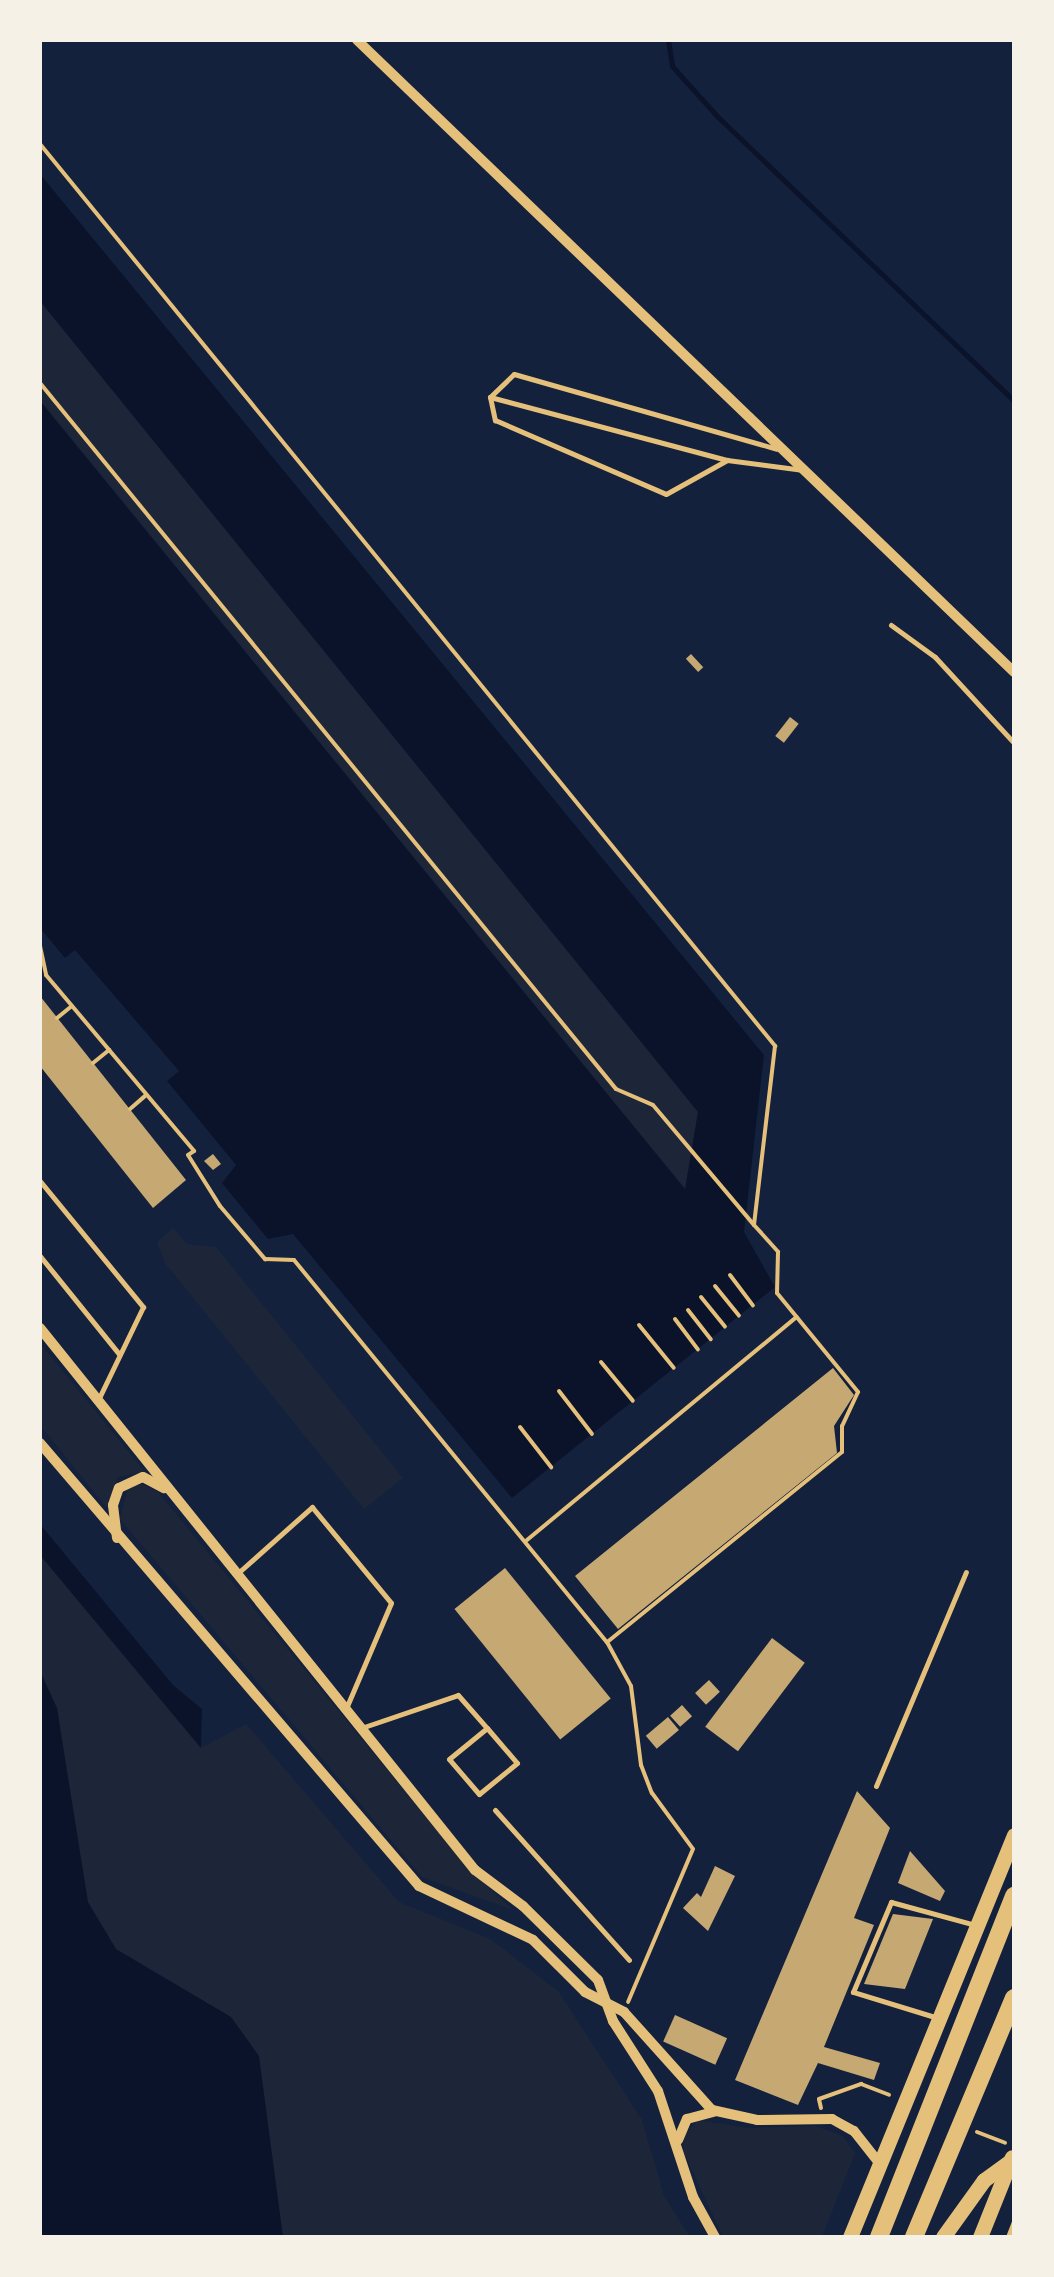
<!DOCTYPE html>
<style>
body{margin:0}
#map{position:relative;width:1054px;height:2277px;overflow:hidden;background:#14213d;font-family:Karla,sans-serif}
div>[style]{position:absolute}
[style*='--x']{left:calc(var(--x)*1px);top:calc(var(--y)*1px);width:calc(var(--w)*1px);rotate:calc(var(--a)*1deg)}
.green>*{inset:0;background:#1d2539}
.water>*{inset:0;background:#0b132b}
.stream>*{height:5px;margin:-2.5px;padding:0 2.5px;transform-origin:2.5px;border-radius:2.5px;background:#0b132b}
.building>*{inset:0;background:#c6a872;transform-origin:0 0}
.path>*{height:4px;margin:-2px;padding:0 2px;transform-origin:2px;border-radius:2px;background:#e5c07b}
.service>*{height:5px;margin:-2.5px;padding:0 2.5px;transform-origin:2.5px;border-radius:2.5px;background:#e5c07b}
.minor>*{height:10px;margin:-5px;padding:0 5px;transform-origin:5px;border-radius:5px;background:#e5c07b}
.secondary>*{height:15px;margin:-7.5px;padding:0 7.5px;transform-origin:7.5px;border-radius:7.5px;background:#e5c07b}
.motorway>*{height:18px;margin:-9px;padding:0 9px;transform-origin:9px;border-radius:9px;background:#e5c07b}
span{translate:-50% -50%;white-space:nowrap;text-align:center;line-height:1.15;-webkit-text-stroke:9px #f6f1e7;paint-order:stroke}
.frame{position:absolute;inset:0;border:42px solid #f6f1e7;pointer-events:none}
</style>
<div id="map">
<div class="green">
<i style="clip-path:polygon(40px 301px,698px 1112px,686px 1190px,40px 400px)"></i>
<i style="clip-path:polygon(173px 1228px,187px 1244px,216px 1247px,403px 1478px,364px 1509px,165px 1263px,157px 1242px)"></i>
<i style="clip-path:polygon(40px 1343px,145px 1472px,118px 1477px,107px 1508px,40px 1425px)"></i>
<i style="clip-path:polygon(142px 1484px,158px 1492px,467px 1867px,513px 1910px,422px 1877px,120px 1519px,128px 1487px)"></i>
<i style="clip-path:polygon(40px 1555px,201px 1748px,246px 1724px,399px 1902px,490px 1939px,558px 1991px,642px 2120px,664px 2196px,690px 2237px,40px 2237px)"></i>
<i style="clip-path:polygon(698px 2120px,748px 2128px,816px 2126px,843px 2136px,855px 2153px,822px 2237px,723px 2237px,683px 2151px,684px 2135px)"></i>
</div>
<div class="water">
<i style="clip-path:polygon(40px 174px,764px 1055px,744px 1232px,775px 1287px,512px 1498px,293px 1234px,268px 1239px,222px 1183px,236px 1165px,167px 1081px,179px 1071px,75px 950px,65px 958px,40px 928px,40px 401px,685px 1189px,698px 1112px,40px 301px)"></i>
<i style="clip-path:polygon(40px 1524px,173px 1685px,202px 1709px,201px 1748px,40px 1555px)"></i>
<i style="clip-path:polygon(40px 1671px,57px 1708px,88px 1902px,116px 1949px,231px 2017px,259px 2056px,283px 2237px,40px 2237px)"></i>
</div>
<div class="stream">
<i style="--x:668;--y:40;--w:26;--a:81"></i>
<i style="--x:672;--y:66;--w:67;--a:48"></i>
<i style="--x:717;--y:116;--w:412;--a:43.8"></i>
</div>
<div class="building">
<i style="left:691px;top:654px;width:18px;height:7px;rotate:47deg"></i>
<i style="left:790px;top:717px;width:11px;height:24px;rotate:38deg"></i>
<i style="clip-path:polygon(40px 996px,186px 1180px,153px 1208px,40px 1066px)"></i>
<i style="clip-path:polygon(213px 1154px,221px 1164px,213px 1170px,204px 1161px)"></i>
<i style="clip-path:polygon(833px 1368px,854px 1395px,834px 1426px,837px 1453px,618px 1629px,575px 1576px)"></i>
<i style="left:505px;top:1568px;width:168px;height:65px;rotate:51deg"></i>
<i style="left:772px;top:1638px;width:41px;height:111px;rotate:37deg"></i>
<i style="left:709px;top:1680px;width:16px;height:19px;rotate:47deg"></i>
<i style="left:682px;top:1705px;width:15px;height:16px;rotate:48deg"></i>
<i style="left:668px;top:1717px;width:17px;height:29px;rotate:50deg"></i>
<i style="clip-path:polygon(857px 1791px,890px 1828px,854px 1918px,874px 1925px,824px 2047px,880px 2063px,874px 2080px,818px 2063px,798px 2105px,735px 2080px)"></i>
<i style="clip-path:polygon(910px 1851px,945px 1891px,940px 1901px,898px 1883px)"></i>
<i style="clip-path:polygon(715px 1866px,735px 1876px,708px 1931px,683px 1908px,697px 1893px,701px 1897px)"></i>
<i style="clip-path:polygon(893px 1914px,933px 1919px,905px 1989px,864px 1984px)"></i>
<i style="left:675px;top:2015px;width:57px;height:29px;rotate:24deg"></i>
</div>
<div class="path">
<i style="--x:40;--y:144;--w:1164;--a:50.82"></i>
<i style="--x:775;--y:1046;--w:180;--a:96.7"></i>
<i style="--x:754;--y:1225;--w:36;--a:48"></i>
<i style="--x:778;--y:1252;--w:41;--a:91.4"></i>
<i style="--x:777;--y:1293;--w:128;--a:50.7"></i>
<i style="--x:858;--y:1392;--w:38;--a:115"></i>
<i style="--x:842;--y:1426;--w:26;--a:90"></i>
<i style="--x:842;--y:1452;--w:302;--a:141"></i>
<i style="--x:40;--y:383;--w:911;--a:50.79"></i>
<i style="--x:616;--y:1089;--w:40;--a:23.4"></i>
<i style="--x:653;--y:1105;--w:157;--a:49.9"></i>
<i style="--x:40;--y:946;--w:30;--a:78"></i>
<i style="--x:46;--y:975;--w:230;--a:49.9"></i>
<i style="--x:194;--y:1151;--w:7;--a:146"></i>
<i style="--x:188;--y:1155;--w:60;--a:57.9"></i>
<i style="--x:220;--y:1206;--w:70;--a:49.7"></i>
<i style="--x:265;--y:1259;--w:29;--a:2"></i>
<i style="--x:294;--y:1260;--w:494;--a:50.7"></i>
<i style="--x:607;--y:1642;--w:50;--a:61.4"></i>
<i style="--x:631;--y:1686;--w:80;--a:82.8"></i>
<i style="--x:641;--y:1765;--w:30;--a:69"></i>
<i style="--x:652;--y:1793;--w:69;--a:53.8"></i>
<i style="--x:693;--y:1849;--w:166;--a:113"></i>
<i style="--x:57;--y:1018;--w:19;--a:-39"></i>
<i style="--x:93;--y:1063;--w:21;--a:-39"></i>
<i style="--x:130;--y:1109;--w:20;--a:-41"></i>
<i style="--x:730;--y:1275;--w:38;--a:53"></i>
<i style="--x:715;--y:1286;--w:38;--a:51"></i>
<i style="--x:701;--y:1297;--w:38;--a:51"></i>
<i style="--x:688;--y:1310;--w:37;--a:52"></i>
<i style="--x:675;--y:1319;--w:38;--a:53"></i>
<i style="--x:639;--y:1325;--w:55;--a:50.9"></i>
<i style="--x:601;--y:1362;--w:50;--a:50.6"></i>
<i style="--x:559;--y:1391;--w:54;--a:52.5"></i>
<i style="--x:520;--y:1427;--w:51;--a:52.2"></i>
<i style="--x:527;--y:1540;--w:350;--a:-39.6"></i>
<i style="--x:821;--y:2108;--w:9;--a:-103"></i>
<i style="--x:819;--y:2099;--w:45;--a:-19.7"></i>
<i style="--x:861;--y:2084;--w:30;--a:21"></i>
<i style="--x:977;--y:2132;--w:30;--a:21"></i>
</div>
<div class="service">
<i style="--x:490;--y:397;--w:245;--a:14.9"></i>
<i style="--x:727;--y:460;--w:77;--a:7.5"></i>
<i style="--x:490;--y:397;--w:33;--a:-44"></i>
<i style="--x:514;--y:374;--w:273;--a:15.9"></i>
<i style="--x:490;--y:397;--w:24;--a:78"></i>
<i style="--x:495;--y:420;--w:186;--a:23.4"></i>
<i style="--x:666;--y:494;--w:70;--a:-29.1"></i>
<i style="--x:891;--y:625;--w:54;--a:36"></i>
<i style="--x:935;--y:657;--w:117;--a:47.4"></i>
<i style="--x:40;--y:1181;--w:163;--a:50.7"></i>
<i style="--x:143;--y:1307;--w:103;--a:115.8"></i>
<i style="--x:40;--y:1256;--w:126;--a:51.1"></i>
<i style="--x:239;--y:1572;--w:98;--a:-41.7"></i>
<i style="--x:312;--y:1507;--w:124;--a:50.5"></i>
<i style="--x:391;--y:1603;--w:112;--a:113.1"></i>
<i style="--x:364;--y:1727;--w:99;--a:-18.8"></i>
<i style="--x:458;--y:1695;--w:44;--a:48.7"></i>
<i style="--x:487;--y:1728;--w:46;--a:49.4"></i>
<i style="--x:517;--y:1763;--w:49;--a:140.8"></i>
<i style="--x:479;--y:1794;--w:46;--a:-130.6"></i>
<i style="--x:449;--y:1759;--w:49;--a:-39.2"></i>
<i style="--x:876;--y:1786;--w:232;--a:-67.2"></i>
<i style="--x:495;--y:1810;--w:201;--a:48.2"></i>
<i style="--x:938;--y:2018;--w:89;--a:-163"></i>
<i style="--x:853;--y:1992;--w:98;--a:-67.1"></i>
<i style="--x:891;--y:1902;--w:87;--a:15.3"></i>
<i style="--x:1008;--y:2237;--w:17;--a:-69"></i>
</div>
<div class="minor">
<i style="--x:357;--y:40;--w:912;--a:43.89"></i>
<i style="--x:40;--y:1328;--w:695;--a:51.25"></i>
<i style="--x:475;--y:1870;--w:60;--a:36.9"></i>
<i style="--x:523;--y:1906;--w:105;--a:44.6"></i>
<i style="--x:598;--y:1980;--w:44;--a:69.9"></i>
<i style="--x:613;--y:2021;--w:83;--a:57.3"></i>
<i style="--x:658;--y:2091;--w:112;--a:71.7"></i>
<i style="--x:693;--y:2197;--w:46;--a:61.2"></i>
<i style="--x:40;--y:1443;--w:583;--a:49.45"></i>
<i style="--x:419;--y:1886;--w:126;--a:25.3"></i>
<i style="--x:533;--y:1940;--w:74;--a:45"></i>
<i style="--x:585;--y:1992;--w:44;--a:27.1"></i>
<i style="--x:624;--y:2012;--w:132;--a:48.1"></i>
<i style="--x:712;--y:2110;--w:46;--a:12.5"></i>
<i style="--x:757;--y:2120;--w:75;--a:-0.8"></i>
<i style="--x:832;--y:2119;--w:25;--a:29"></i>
<i style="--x:854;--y:2131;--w:42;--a:51.8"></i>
<i style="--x:117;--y:1538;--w:33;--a:-97"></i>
<i style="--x:113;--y:1505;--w:18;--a:-71"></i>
<i style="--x:119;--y:1488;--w:26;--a:-25"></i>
<i style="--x:143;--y:1477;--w:24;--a:28"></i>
<i style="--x:678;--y:2140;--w:23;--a:-67"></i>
<i style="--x:687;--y:2119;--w:28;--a:-15"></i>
</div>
<div class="secondary">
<i style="--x:850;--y:2237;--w:434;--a:-67.8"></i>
<i style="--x:943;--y:2237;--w:70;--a:-54.3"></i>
<i style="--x:984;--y:2180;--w:37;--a:-36"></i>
<i style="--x:980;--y:2237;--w:86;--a:-68.2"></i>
</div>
<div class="motorway">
<i style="--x:879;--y:2237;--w:367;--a:-68.4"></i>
<i style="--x:914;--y:2237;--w:259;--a:-67.3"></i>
</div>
<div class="frame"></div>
</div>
